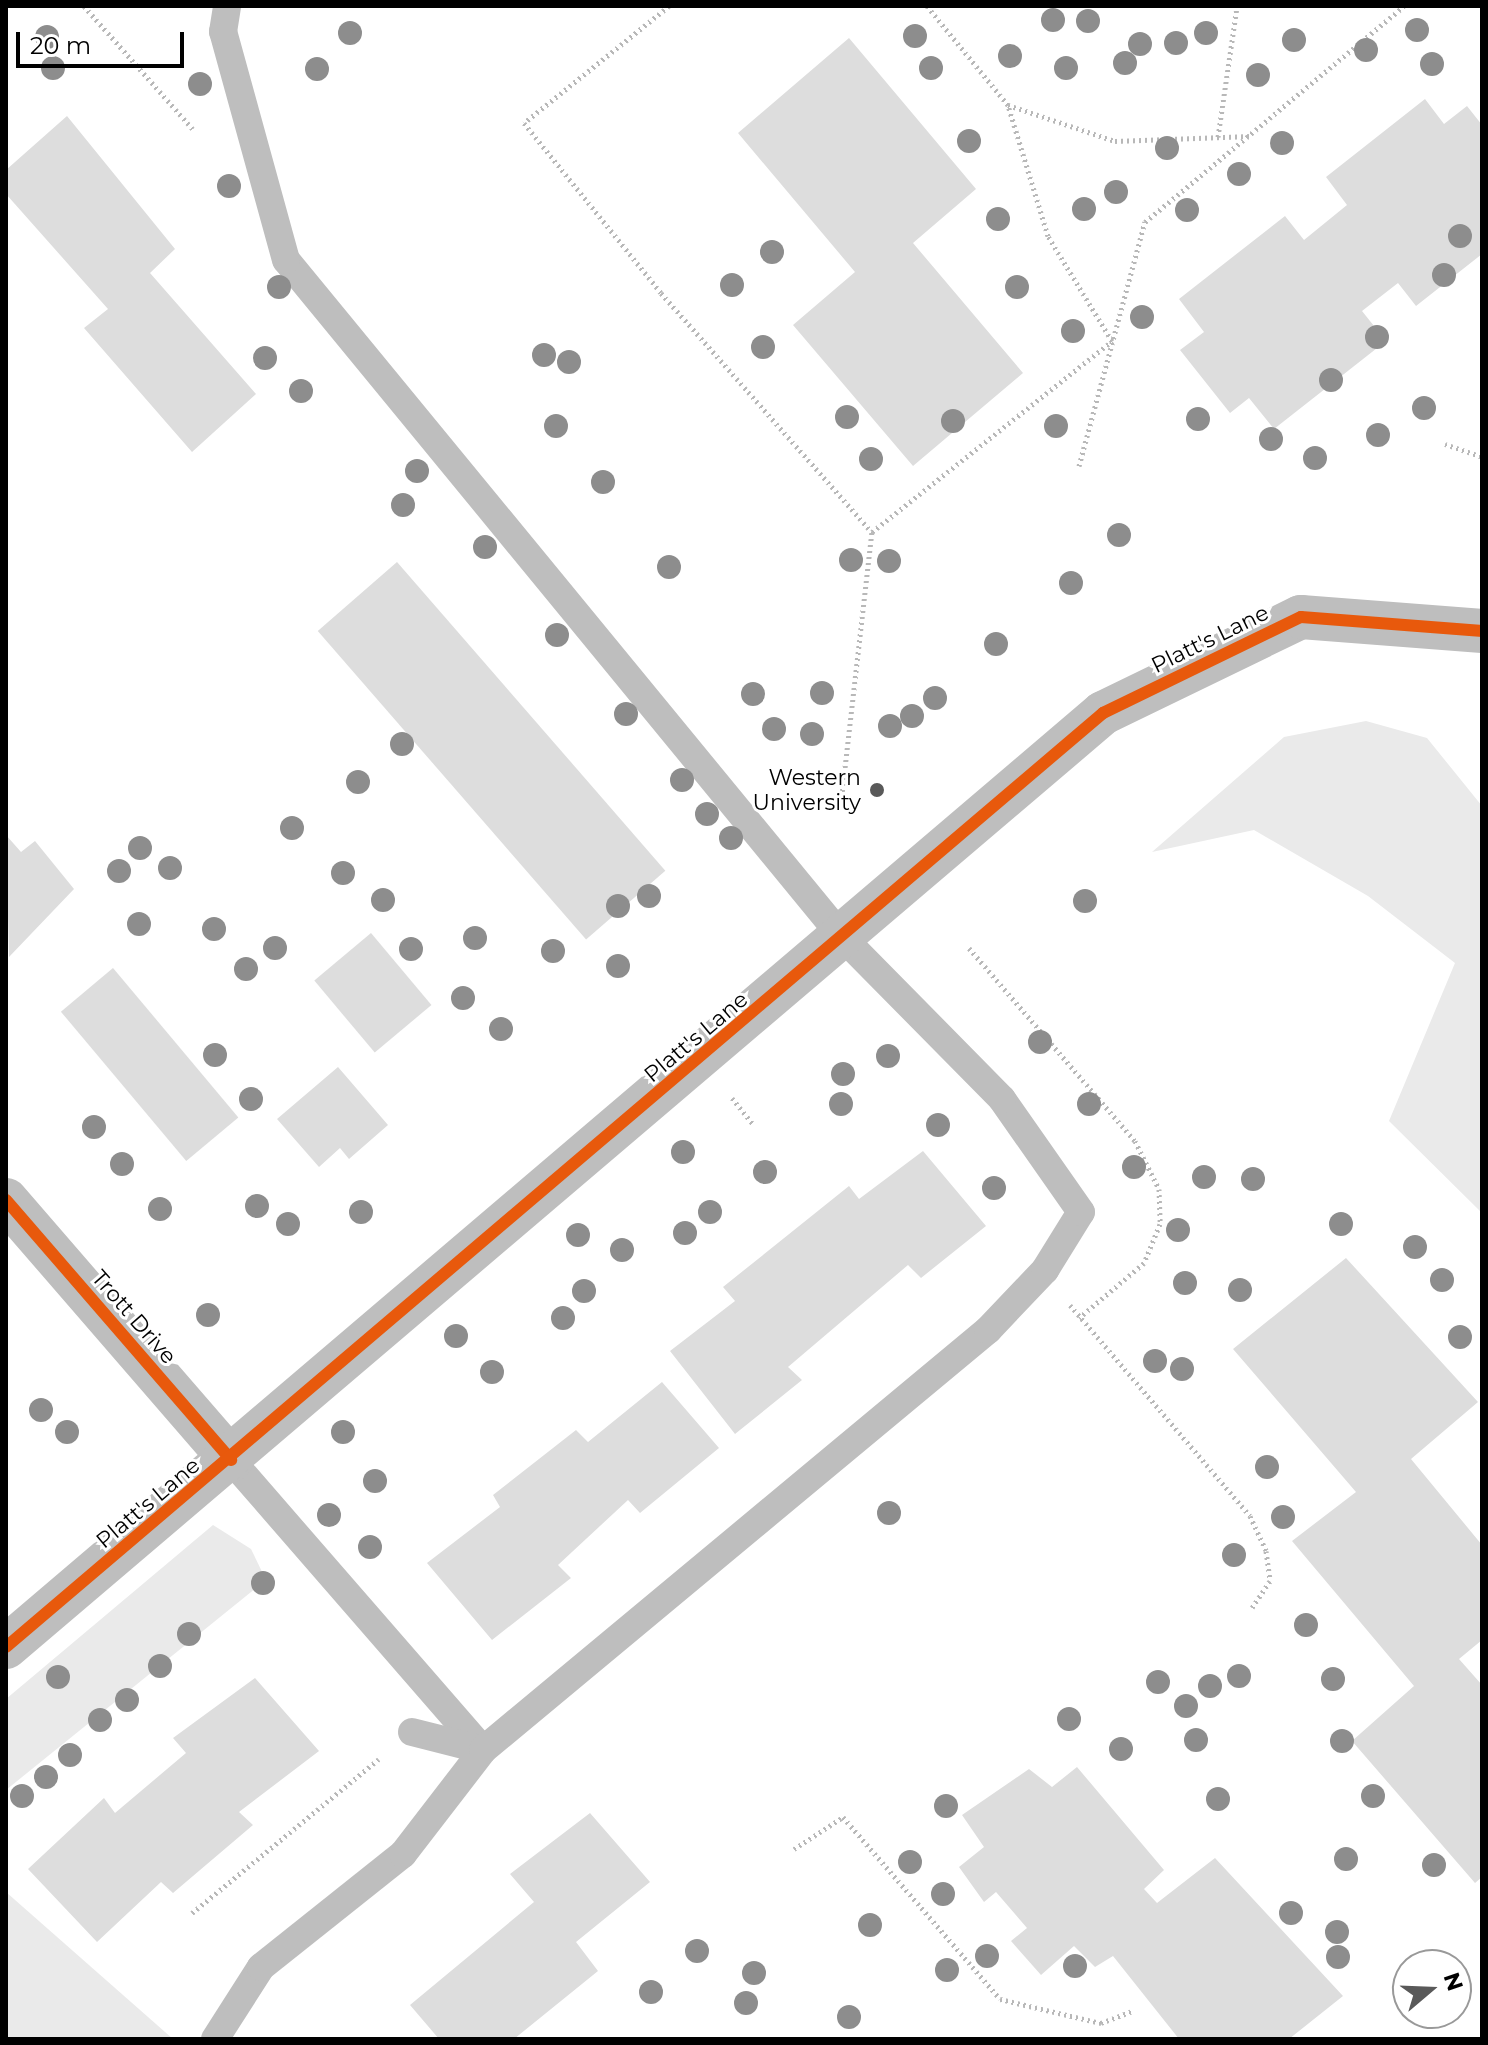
<!DOCTYPE html>
<style>
body{margin:0}
#map{position:relative;width:1488px;height:2045px;overflow:hidden;background:#fff;font-family:Montserrat,sans-serif}
div>[style]{position:absolute}
[style*='--x']{left:calc(var(--x)*1px);top:calc(var(--y)*1px);width:calc(var(--w)*1px);rotate:calc(var(--a)*1deg)}
.green>*{inset:0;background:#eaeaea}
.building>*{inset:0;background:#ddd;transform-origin:0 0}
.path>*{height:5px;margin-top:-2.5px;transform-origin:0;background:repeating-linear-gradient(90deg,#b8b8b8 0 2px,transparent 0 6px)}
.service>*{height:28px;margin:-14px;padding:0 14px;transform-origin:14px;border-radius:14px;background:#bebebe}
.tertiary>*{height:44px;margin:-22px;padding:0 22px;transform-origin:22px;border-radius:22px;background:#bebebe}
.cycleway>*{height:12px;margin:-6px;padding:0 6px;transform-origin:6px;border-radius:6px;background:#e8590c}
.trees>*{width:24px;height:24px;margin:-12px;border-radius:50%;background:#8d8d8d}
.dots>*{width:22px;height:22px;translate:-50% -50%;box-sizing:border-box;border:4px solid #fff;border-radius:50%}
span{translate:-50% -50%;white-space:nowrap;text-align:center;line-height:1.15;-webkit-text-stroke:6px #fff;paint-order:stroke}
.street-label{font-size:22px;color:#000}
.poi-label{font-size:22px;color:#000}
.right{translate:-100% -50%;text-align:right}
.frame{position:absolute;inset:0;border:8px solid #000;pointer-events:none}
.north{position:absolute;left:1392px;top:1949px;width:80px;height:80px;box-sizing:border-box;background:#fff;border:2px solid #999;border-radius:50%;rotate:71deg;font-size:22px;font-weight:700;line-height:32px;text-align:center;color:#000}
.north::after{content:'';display:block;margin:auto;width:28px;height:36px;background:#595959;clip-path:polygon(50% 0,100% 100%,50% 72%,0 100%)}
.scale{position:absolute;left:16px;top:32px;width:168px;height:36px;box-sizing:border-box;border:4px solid #000;border-top:0;padding-left:10px;font-size:24px;line-height:28px;white-space:nowrap;color:#000;-webkit-text-stroke:6px #fff;paint-order:stroke}
</style>
<div id="map">
<div class="green">
<i style="clip-path:polygon(1366px 721px,1427px 738px,1482px 806px,1482px 1213px,1389px 1121px,1455px 963px,1368px 896px,1254px 830px,1152px 852px,1284px 737px)"></i>
<i style="clip-path:polygon(213px 1525px,251px 1549px,266px 1580px,6px 1790px,6px 1699px)"></i>
<i style="clip-path:polygon(6px 1892px,173px 2039px,6px 2039px)"></i>
</div>
<div class="building">
<i style="clip-path:polygon(849px 38px,976px 189px,913px 243px,1023px 373px,913px 466px,793px 325px,855px 272px,738px 133px)"></i>
<i style="clip-path:polygon(1425px 99px,1444px 124px,1467px 106px,1482px 125px,1482px 254px,1416px 306px,1398px 283px,1362px 311px,1386px 341px,1274px 429px,1249px 398px,1230px 413px,1180px 350px,1204px 332px,1179px 299px,1285px 216px,1304px 240px,1347px 205px,1326px 177px)"></i>
<i style="clip-path:polygon(67px 116px,175px 249px,150px 273px,256px 394px,192px 452px,84px 328px,108px 309px,6px 194px,6px 170px)"></i>
<i style="left:397px;top:562px;width:409px;height:105px;rotate:49deg"></i>
<i style="clip-path:polygon(6px 835px,21px 852px,35px 841px,74px 889px,9px 957px)"></i>
<i style="left:371px;top:933px;width:94px;height:74px;rotate:50deg"></i>
<i style="left:113px;top:968px;width:195px;height:68px;rotate:50deg"></i>
<i style="clip-path:polygon(338px 1067px,388px 1125px,349px 1159px,340px 1148px,319px 1167px,277px 1119px)"></i>
<i style="clip-path:polygon(923px 1151px,986px 1226px,921px 1278px,908px 1265px,788px 1367px,802px 1380px,735px 1434px,670px 1351px,735px 1301px,723px 1287px,849px 1186px,859px 1199px)"></i>
<i style="clip-path:polygon(1346px 1258px,1478px 1402px,1411px 1459px,1482px 1545px,1482px 1640px,1459px 1659px,1482px 1685px,1482px 1877px,1475px 1883px,1352px 1741px,1414px 1686px,1292px 1541px,1356px 1492px,1233px 1349px)"></i>
<i style="clip-path:polygon(662px 1382px,719px 1448px,640px 1513px,628px 1500px,558px 1565px,571px 1578px,492px 1640px,427px 1563px,500px 1507px,493px 1495px,576px 1430px,588px 1442px)"></i>
<i style="clip-path:polygon(255px 1678px,319px 1751px,239px 1812px,253px 1825px,173px 1893px,161px 1882px,97px 1942px,28px 1869px,104px 1798px,115px 1813px,186px 1753px,173px 1738px)"></i>
<i style="clip-path:polygon(1077px 1767px,1164px 1870px,1144px 1889px,1157px 1903px,1215px 1858px,1343px 1996px,1289px 2039px,1179px 2039px,1113px 1956px,1095px 1967px,1074px 1946px,1041px 1975px,1011px 1941px,1027px 1928px,996px 1892px,984px 1902px,959px 1867px,984px 1847px,962px 1815px,1029px 1769px,1052px 1787px)"></i>
<i style="clip-path:polygon(590px 1813px,650px 1882px,576px 1942px,598px 1971px,514px 2039px,439px 2039px,410px 2005px,534px 1902px,510px 1874px)"></i>
</div>
<div class="path">
<i style="--x:84;--y:6;--w:164;--a:48.5"></i>
<i style="--x:669;--y:6;--w:186;--a:141.1"></i>
<i style="--x:524;--y:123;--w:218;--a:51.1"></i>
<i style="--x:661;--y:293;--w:319;--a:48.6"></i>
<i style="--x:927;--y:6;--w:128;--a:50.7"></i>
<i style="--x:1008;--y:105;--w:113;--a:18.6"></i>
<i style="--x:1115;--y:141;--w:136;--a:-2.1"></i>
<i style="--x:1218;--y:137;--w:132;--a:-81.7"></i>
<i style="--x:1445;--y:444;--w:39;--a:19"></i>
<i style="--x:1079;--y:466;--w:253;--a:-74.9"></i>
<i style="--x:1145;--y:222;--w:337;--a:-39.8"></i>
<i style="--x:841;--y:803;--w:273;--a:-83.5"></i>
<i style="--x:872;--y:532;--w:307;--a:-38.5"></i>
<i style="--x:1112;--y:341;--w:123;--a:-121.4"></i>
<i style="--x:1048;--y:236;--w:137;--a:-107"></i>
<i style="--x:969;--y:948;--w:255;--a:49.3"></i>
<i style="--x:1135;--y:1141;--w:54;--a:63.4"></i>
<i style="--x:1159;--y:1189;--w:35;--a:88"></i>
<i style="--x:1160;--y:1224;--w:42;--a:112.3"></i>
<i style="--x:1144;--y:1263;--w:85;--a:139.8"></i>
<i style="--x:732;--y:1098;--w:35;--a:51"></i>
<i style="--x:1070;--y:1305;--w:277;--a:49.5"></i>
<i style="--x:1250;--y:1516;--w:38;--a:65"></i>
<i style="--x:1266;--y:1551;--w:30;--a:82"></i>
<i style="--x:1270;--y:1581;--w:32;--a:124"></i>
<i style="--x:794;--y:1849;--w:59;--a:-33.1"></i>
<i style="--x:843;--y:1817;--w:240;--a:49.2"></i>
<i style="--x:1000;--y:1999;--w:104;--a:13.4"></i>
<i style="--x:1101;--y:2023;--w:34;--a:-21"></i>
<i style="--x:192;--y:1913;--w:242;--a:-39.5"></i>
</div>
<div class="service">
<i style="--x:231;--y:1460;--w:384;--a:49"></i>
<i style="--x:412;--y:1732;--w:73;--a:14.2"></i>
<i style="--x:215;--y:2039;--w:85;--a:-57.4"></i>
<i style="--x:261;--y:1967;--w:181;--a:-38.5"></i>
<i style="--x:403;--y:1854;--w:131;--a:-52.4"></i>
<i style="--x:483;--y:1750;--w:657;--a:-39.75"></i>
<i style="--x:988;--y:1330;--w:83;--a:-46.5"></i>
<i style="--x:1045;--y:1270;--w:68;--a:-58.2"></i>
<i style="--x:1081;--y:1212;--w:138;--a:-125"></i>
<i style="--x:1002;--y:1099;--w:226;--a:-134.6"></i>
<i style="--x:843;--y:938;--w:877;--a:-129.4"></i>
<i style="--x:286;--y:260;--w:237;--a:-105.4"></i>
<i style="--x:223;--y:32;--w:26;--a:-81"></i>
</div>
<div class="tertiary">
<i style="--x:6;--y:1200;--w:344;--a:49.1"></i>
<i style="--x:6;--y:1647;--w:1441;--a:-40.41"></i>
<i style="--x:1103;--y:713;--w:220;--a:-25.9"></i>
<i style="--x:1301;--y:617;--w:182;--a:4.4"></i>
</div>
<div class="cycleway">
<i style="--x:6;--y:1200;--w:344;--a:49.1"></i>
<i style="--x:6;--y:1647;--w:1441;--a:-40.41"></i>
<i style="--x:1103;--y:713;--w:220;--a:-25.9"></i>
<i style="--x:1301;--y:617;--w:182;--a:4.4"></i>
</div>
<div class="trees">
<i style="left:1053px;top:20px"></i>
<i style="left:1088px;top:21px"></i>
<i style="left:1417px;top:30px"></i>
<i style="left:350px;top:33px"></i>
<i style="left:1206px;top:33px"></i>
<i style="left:915px;top:36px"></i>
<i style="left:47px;top:37px"></i>
<i style="left:1294px;top:40px"></i>
<i style="left:1176px;top:43px"></i>
<i style="left:1140px;top:44px"></i>
<i style="left:1366px;top:50px"></i>
<i style="left:1010px;top:56px"></i>
<i style="left:1125px;top:63px"></i>
<i style="left:1432px;top:64px"></i>
<i style="left:53px;top:68px"></i>
<i style="left:931px;top:68px"></i>
<i style="left:1066px;top:68px"></i>
<i style="left:317px;top:69px"></i>
<i style="left:1258px;top:75px"></i>
<i style="left:200px;top:84px"></i>
<i style="left:969px;top:141px"></i>
<i style="left:1282px;top:143px"></i>
<i style="left:1167px;top:148px"></i>
<i style="left:1239px;top:174px"></i>
<i style="left:229px;top:186px"></i>
<i style="left:1116px;top:192px"></i>
<i style="left:1084px;top:209px"></i>
<i style="left:1187px;top:210px"></i>
<i style="left:998px;top:219px"></i>
<i style="left:1460px;top:236px"></i>
<i style="left:772px;top:252px"></i>
<i style="left:1444px;top:275px"></i>
<i style="left:732px;top:285px"></i>
<i style="left:279px;top:287px"></i>
<i style="left:1017px;top:287px"></i>
<i style="left:1142px;top:317px"></i>
<i style="left:1073px;top:331px"></i>
<i style="left:1377px;top:337px"></i>
<i style="left:763px;top:347px"></i>
<i style="left:544px;top:355px"></i>
<i style="left:265px;top:358px"></i>
<i style="left:569px;top:362px"></i>
<i style="left:1331px;top:380px"></i>
<i style="left:301px;top:391px"></i>
<i style="left:1424px;top:408px"></i>
<i style="left:847px;top:417px"></i>
<i style="left:1198px;top:419px"></i>
<i style="left:953px;top:421px"></i>
<i style="left:556px;top:426px"></i>
<i style="left:1056px;top:426px"></i>
<i style="left:1378px;top:435px"></i>
<i style="left:1271px;top:439px"></i>
<i style="left:1315px;top:458px"></i>
<i style="left:871px;top:459px"></i>
<i style="left:417px;top:471px"></i>
<i style="left:603px;top:482px"></i>
<i style="left:403px;top:505px"></i>
<i style="left:1119px;top:535px"></i>
<i style="left:485px;top:547px"></i>
<i style="left:851px;top:560px"></i>
<i style="left:889px;top:561px"></i>
<i style="left:669px;top:567px"></i>
<i style="left:1071px;top:583px"></i>
<i style="left:557px;top:635px"></i>
<i style="left:996px;top:644px"></i>
<i style="left:822px;top:693px"></i>
<i style="left:753px;top:694px"></i>
<i style="left:935px;top:698px"></i>
<i style="left:626px;top:714px"></i>
<i style="left:912px;top:716px"></i>
<i style="left:890px;top:726px"></i>
<i style="left:774px;top:729px"></i>
<i style="left:812px;top:734px"></i>
<i style="left:402px;top:744px"></i>
<i style="left:682px;top:780px"></i>
<i style="left:358px;top:782px"></i>
<i style="left:707px;top:814px"></i>
<i style="left:292px;top:828px"></i>
<i style="left:731px;top:838px"></i>
<i style="left:140px;top:848px"></i>
<i style="left:170px;top:868px"></i>
<i style="left:119px;top:871px"></i>
<i style="left:343px;top:873px"></i>
<i style="left:649px;top:896px"></i>
<i style="left:383px;top:900px"></i>
<i style="left:1085px;top:901px"></i>
<i style="left:618px;top:906px"></i>
<i style="left:139px;top:924px"></i>
<i style="left:214px;top:929px"></i>
<i style="left:475px;top:938px"></i>
<i style="left:275px;top:948px"></i>
<i style="left:411px;top:949px"></i>
<i style="left:553px;top:951px"></i>
<i style="left:618px;top:966px"></i>
<i style="left:246px;top:969px"></i>
<i style="left:463px;top:998px"></i>
<i style="left:501px;top:1029px"></i>
<i style="left:1040px;top:1042px"></i>
<i style="left:215px;top:1055px"></i>
<i style="left:888px;top:1056px"></i>
<i style="left:843px;top:1074px"></i>
<i style="left:251px;top:1099px"></i>
<i style="left:841px;top:1104px"></i>
<i style="left:1089px;top:1104px"></i>
<i style="left:938px;top:1125px"></i>
<i style="left:94px;top:1127px"></i>
<i style="left:683px;top:1152px"></i>
<i style="left:122px;top:1164px"></i>
<i style="left:1134px;top:1167px"></i>
<i style="left:765px;top:1172px"></i>
<i style="left:1204px;top:1177px"></i>
<i style="left:1253px;top:1179px"></i>
<i style="left:994px;top:1188px"></i>
<i style="left:257px;top:1206px"></i>
<i style="left:160px;top:1209px"></i>
<i style="left:361px;top:1212px"></i>
<i style="left:710px;top:1212px"></i>
<i style="left:288px;top:1224px"></i>
<i style="left:1341px;top:1224px"></i>
<i style="left:1178px;top:1230px"></i>
<i style="left:685px;top:1233px"></i>
<i style="left:578px;top:1235px"></i>
<i style="left:1415px;top:1247px"></i>
<i style="left:622px;top:1250px"></i>
<i style="left:1442px;top:1280px"></i>
<i style="left:1185px;top:1283px"></i>
<i style="left:1240px;top:1290px"></i>
<i style="left:584px;top:1291px"></i>
<i style="left:208px;top:1315px"></i>
<i style="left:563px;top:1318px"></i>
<i style="left:456px;top:1336px"></i>
<i style="left:1460px;top:1337px"></i>
<i style="left:1155px;top:1361px"></i>
<i style="left:1182px;top:1369px"></i>
<i style="left:492px;top:1372px"></i>
<i style="left:41px;top:1410px"></i>
<i style="left:67px;top:1432px"></i>
<i style="left:343px;top:1432px"></i>
<i style="left:1267px;top:1467px"></i>
<i style="left:375px;top:1481px"></i>
<i style="left:889px;top:1513px"></i>
<i style="left:329px;top:1515px"></i>
<i style="left:1283px;top:1517px"></i>
<i style="left:370px;top:1547px"></i>
<i style="left:1234px;top:1555px"></i>
<i style="left:263px;top:1583px"></i>
<i style="left:1306px;top:1625px"></i>
<i style="left:189px;top:1634px"></i>
<i style="left:160px;top:1666px"></i>
<i style="left:1239px;top:1676px"></i>
<i style="left:58px;top:1677px"></i>
<i style="left:1333px;top:1679px"></i>
<i style="left:1158px;top:1682px"></i>
<i style="left:1210px;top:1686px"></i>
<i style="left:127px;top:1700px"></i>
<i style="left:1186px;top:1706px"></i>
<i style="left:1069px;top:1719px"></i>
<i style="left:100px;top:1720px"></i>
<i style="left:1196px;top:1740px"></i>
<i style="left:1342px;top:1741px"></i>
<i style="left:1121px;top:1749px"></i>
<i style="left:70px;top:1755px"></i>
<i style="left:46px;top:1777px"></i>
<i style="left:22px;top:1796px"></i>
<i style="left:1373px;top:1796px"></i>
<i style="left:1218px;top:1799px"></i>
<i style="left:946px;top:1806px"></i>
<i style="left:1346px;top:1859px"></i>
<i style="left:910px;top:1862px"></i>
<i style="left:1434px;top:1865px"></i>
<i style="left:943px;top:1894px"></i>
<i style="left:1291px;top:1913px"></i>
<i style="left:870px;top:1925px"></i>
<i style="left:1337px;top:1932px"></i>
<i style="left:697px;top:1951px"></i>
<i style="left:987px;top:1956px"></i>
<i style="left:1338px;top:1957px"></i>
<i style="left:1075px;top:1966px"></i>
<i style="left:947px;top:1970px"></i>
<i style="left:754px;top:1973px"></i>
<i style="left:651px;top:1992px"></i>
<i style="left:746px;top:2003px"></i>
<i style="left:849px;top:2017px"></i>
</div>
<div class="dots">
<i style="left:877px;top:790px;background:#595959"></i>
</div>
<div class="street-label">
<span style="left:1210px;top:639px;rotate:-26deg">Platt's Lane</span>
<span style="left:696px;top:1037px;rotate:-40deg">Platt's Lane</span>
<span style="left:134px;top:1317px;rotate:49deg">Trott Drive</span>
<span style="left:148px;top:1503px;rotate:-40deg">Platt's Lane</span>
</div>
<div class="poi-label">
<span class="right" style="left:861px;top:790px">Western<br>University</span>
</div>
<div class="frame"></div>
<div class="north">N</div>
<div class="scale">20 m</div>
</div>
